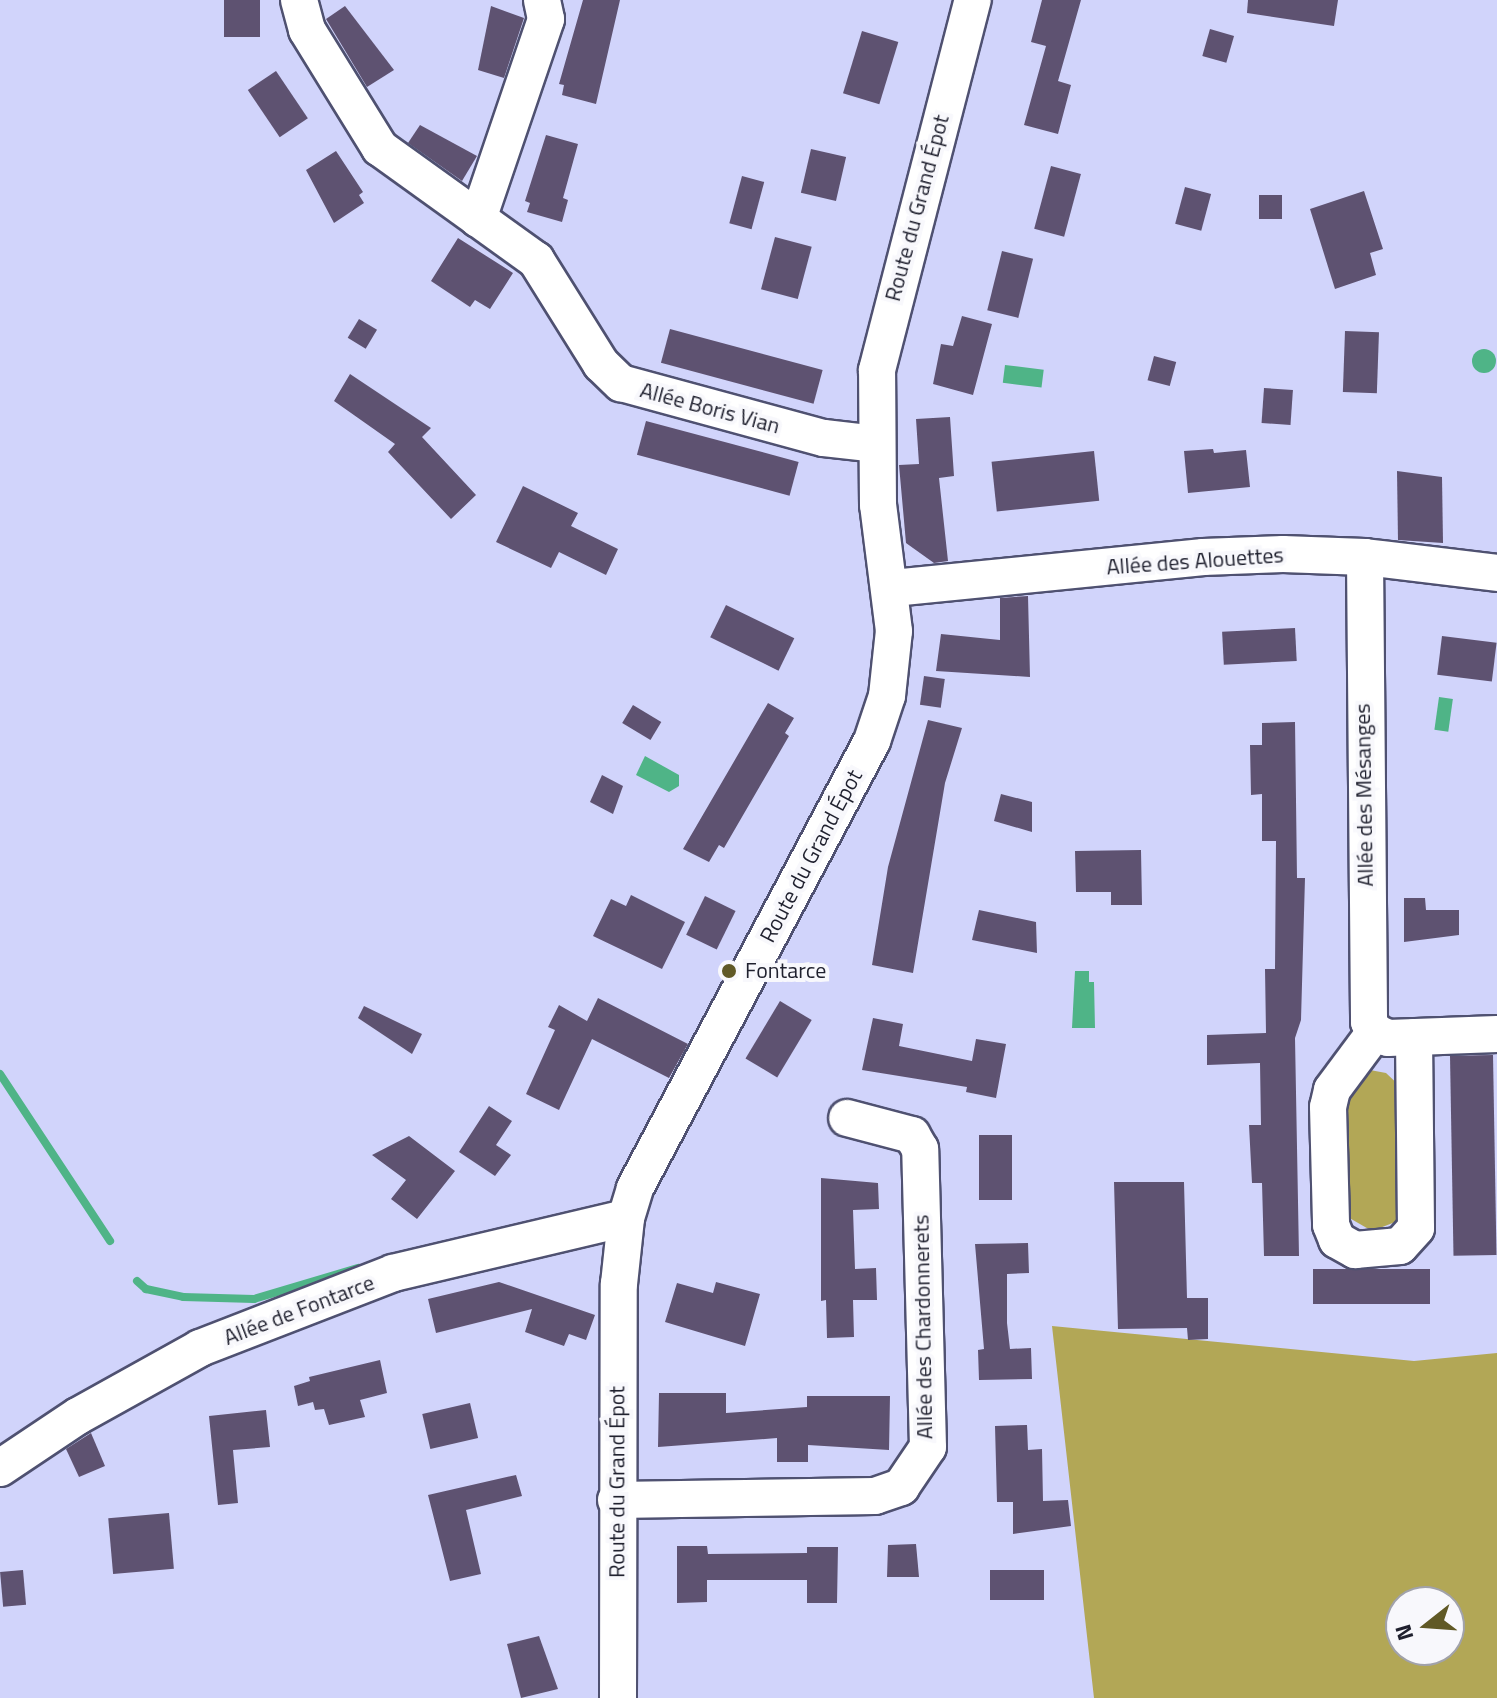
<!DOCTYPE html>
<meta charset="utf-8">
<style>
body{margin:0}
#map{position:relative;width:1497px;height:1698px;overflow:hidden;background:#d1d4fb;font-family:"Titillium Web",sans-serif}
div>[style]{position:absolute}
[style*='--x']{left:calc(var(--x)*1px);top:calc(var(--y)*1px);width:calc(var(--w)*1px);rotate:calc(var(--a)*1deg)}
.green>*{inset:0;background:#b2a756}
.water>*{inset:0;background:#4fb487;transform-origin:0 0}
.round{border-radius:50%}
.stream>*{height:8px;margin:-4px;padding:0 4px;transform-origin:4px;border-radius:4px;background:#4fb487}
.building>*{inset:0;background:#5e5271;transform-origin:0 0}
.roads{filter:drop-shadow(2px 0 #4f5171) drop-shadow(-2px 0 #4f5171) drop-shadow(0 2px #4f5171) drop-shadow(0 -2px #4f5171)}
.minor>*{height:36px;margin:-18px;padding:0 18px;transform-origin:18px;border-radius:18px;background:#fff}
.dots>*{width:22px;height:22px;translate:-50% -50%;box-sizing:border-box;border:4px solid #f8f8fc;border-radius:50%}
span{translate:-50% -50%;white-space:nowrap;text-align:center;line-height:1.15;-webkit-text-stroke:8px #f8f8fc;paint-order:stroke}
.street-label{font-size:22px;color:#1f202e}
.poi-label{font-size:22px;color:#1f202e}
.left{translate:0 -50%;text-align:left}
.north{position:absolute;left:1385px;top:1586px;width:80px;height:80px;box-sizing:border-box;background:#f8f8fc;border:2px solid #a1a2aa;border-radius:50%;rotate:253deg;font-size:22px;font-weight:700;line-height:32px;text-align:center;color:#1f202e}
.north::after{content:'';display:block;margin:auto;width:28px;height:36px;background:#605926;clip-path:polygon(50% 0,100% 100%,50% 72%,0 100%)}
</style>
<div id="map">
<div class="green">
<i style="clip-path:polygon(1370px 1070px,1386px 1073px,1402px 1088px,1403px 1219px,1372px 1231px,1346px 1216px,1343px 1092px)"></i>
<i style="clip-path:polygon(evenodd,1052px 1326px,1414px 1361px,1497px 1353px,1497px 1698px,1094px 1698px,1052px 1326px,1401px 1602px,1449px 1602px,1449px 1650px,1401px 1650px,1401px 1602px)"></i>
</div>
<div class="water">
<i class="round" style="left:1472px;top:349px;width:24px;height:24px"></i>
<i style="left:1005px;top:365px;width:39px;height:18px;rotate:7deg"></i>
<i style="left:1439px;top:697px;width:14px;height:33px;rotate:8deg"></i>
<i style="clip-path:polygon(645px 756px,679px 775px,679px 786px,669px 792px,636px 775px)"></i>
<i style="clip-path:polygon(1075px 971px,1089px 971px,1089px 982px,1094px 982px,1095px 1028px,1072px 1028px)"></i>
</div>
<div class="stream">
<i style="--x:0;--y:1074;--w:200;--a:56.6"></i>
<i style="--x:137;--y:1281;--w:12;--a:42"></i>
<i style="--x:146;--y:1289;--w:38;--a:12"></i>
<i style="--x:183;--y:1297;--w:71;--a:1.6"></i>
<i style="--x:254;--y:1299;--w:109;--a:-16.6"></i>
</div>
<div class="building">
<i style="left:224px;top:0;width:36px;height:37px"></i>
<i style="clip-path:polygon(583px 0,620px 0,596px 104px,562px 95px,564px 85px,559px 84px)"></i>
<i style="clip-path:polygon(1042px 0,1081px 0,1058px 81px,1071px 85px,1058px 134px,1024px 125px,1046px 46px,1031px 42px)"></i>
<i style="clip-path:polygon(1248px 0,1338px 0,1334px 26px,1247px 13px)"></i>
<i style="clip-path:polygon(345px 6px,394px 70px,367px 87px,326px 19px)"></i>
<i style="clip-path:polygon(491px 6px,524px 18px,504px 78px,478px 70px)"></i>
<i style="left:1210px;top:29px;width:25px;height:28px;rotate:16deg"></i>
<i style="left:862px;top:31px;width:38px;height:65px;rotate:17deg"></i>
<i style="left:276px;top:71px;width:57px;height:34px;rotate:56deg"></i>
<i style="clip-path:polygon(420px 125px,477px 156px,462px 181px,408px 143px)"></i>
<i style="clip-path:polygon(546px 135px,578px 144px,563px 198px,568px 200px,562px 222px,527px 212px,530px 203px,525px 201px)"></i>
<i style="left:811px;top:149px;width:36px;height:45px;rotate:13deg"></i>
<i style="clip-path:polygon(336px 151px,363px 192px,359px 195px,364px 203px,334px 223px,306px 170px)"></i>
<i style="left:1051px;top:166px;width:31px;height:65px;rotate:15deg"></i>
<i style="left:742px;top:176px;width:23px;height:49px;rotate:15deg"></i>
<i style="left:1185px;top:187px;width:27px;height:38px;rotate:15deg"></i>
<i style="clip-path:polygon(1364px 191px,1383px 249px,1370px 253px,1376px 275px,1335px 289px,1310px 209px)"></i>
<i style="left:1259px;top:195px;width:23px;height:24px"></i>
<i style="left:775px;top:237px;width:38px;height:54px;rotate:15deg"></i>
<i style="clip-path:polygon(458px 238px,513px 273px,490px 309px,475px 300px,470px 307px,431px 281px)"></i>
<i style="left:1002px;top:251px;width:32px;height:61px;rotate:14deg"></i>
<i style="clip-path:polygon(962px 316px,992px 324px,973px 395px,933px 384px,941px 344px,953px 346px)"></i>
<i style="left:359px;top:319px;width:21px;height:22px;rotate:31deg"></i>
<i style="left:670px;top:329px;width:158px;height:35px;rotate:15deg"></i>
<i style="left:1345px;top:331px;width:34px;height:61px;rotate:2deg"></i>
<i style="left:1154px;top:356px;width:23px;height:25px;rotate:15deg"></i>
<i style="clip-path:polygon(350px 374px,431px 428px,422px 437px,476px 495px,451px 519px,388px 452px,395px 444px,334px 401px)"></i>
<i style="left:1264px;top:388px;width:29px;height:35px;rotate:4deg"></i>
<i style="clip-path:polygon(950px 417px,954px 476px,939px 478px,948px 561px,934px 563px,906px 543px,899px 465px,919px 464px,916px 419px)"></i>
<i style="left:646px;top:421px;width:158px;height:35px;rotate:15deg"></i>
<i style="clip-path:polygon(1213px 449px,1214px 453px,1246px 450px,1250px 487px,1188px 493px,1184px 451px)"></i>
<i style="left:1094px;top:451px;width:50px;height:103px;rotate:84deg"></i>
<i style="clip-path:polygon(1397px 471px,1442px 477px,1443px 543px,1398px 540px)"></i>
<i style="clip-path:polygon(523px 486px,578px 513px,571px 526px,618px 549px,606px 575px,559px 552px,551px 568px,496px 542px)"></i>
<i style="clip-path:polygon(1028px 596px,1030px 677px,936px 671px,941px 634px,1000px 640px,1000px 598px)"></i>
<i style="left:726px;top:605px;width:76px;height:36px;rotate:26deg"></i>
<i style="left:1295px;top:628px;width:33px;height:73px;rotate:87deg"></i>
<i style="left:1442px;top:636px;width:55px;height:39px;rotate:7deg"></i>
<i style="left:924px;top:676px;width:21px;height:29px;rotate:8deg"></i>
<i style="clip-path:polygon(768px 703px,794px 718px,785px 733px,789px 736px,724px 848px,719px 845px,709px 862px,683px 849px)"></i>
<i style="left:633px;top:705px;width:33px;height:21px;rotate:31deg"></i>
<i style="clip-path:polygon(928px 720px,962px 728px,945px 783px,913px 973px,872px 965px,888px 867px)"></i>
<i style="clip-path:polygon(1295px 722px,1297px 878px,1305px 878px,1301px 1020px,1295px 1038px,1299px 1256px,1264px 1256px,1262px 1183px,1252px 1183px,1249px 1125px,1261px 1125px,1260px 1063px,1207px 1065px,1207px 1035px,1266px 1033px,1265px 969px,1275px 969px,1276px 841px,1262px 841px,1262px 794px,1251px 795px,1250px 745px,1262px 745px,1262px 723px)"></i>
<i style="clip-path:polygon(602px 775px,623px 786px,613px 814px,590px 802px)"></i>
<i style="clip-path:polygon(1001px 794px,1032px 802px,1032px 832px,994px 821px)"></i>
<i style="clip-path:polygon(1141px 850px,1142px 905px,1111px 905px,1111px 892px,1076px 892px,1075px 851px)"></i>
<i style="clip-path:polygon(631px 895px,685px 922px,662px 969px,593px 936px,611px 899px,626px 906px)"></i>
<i style="left:705px;top:896px;width:34px;height:43px;rotate:26deg"></i>
<i style="clip-path:polygon(1404px 898px,1425px 898px,1426px 910px,1459px 910px,1459px 935px,1404px 942px)"></i>
<i style="clip-path:polygon(979px 910px,1036px 922px,1037px 953px,972px 940px)"></i>
<i style="clip-path:polygon(598px 998px,688px 1044px,669px 1078px,592px 1039px,559px 1110px,526px 1094px,555px 1030px,548px 1027px,559px 1005px,587px 1021px)"></i>
<i style="left:780px;top:1001px;width:37px;height:67px;rotate:31deg"></i>
<i style="clip-path:polygon(364px 1006px,422px 1034px,412px 1054px,358px 1018px)"></i>
<i style="clip-path:polygon(873px 1018px,903px 1024px,899px 1046px,972px 1061px,976px 1039px,1006px 1044px,996px 1098px,966px 1092px,967px 1087px,862px 1070px)"></i>
<i style="left:1493px;top:1055px;width:200px;height:43px;rotate:89deg"></i>
<i style="clip-path:polygon(489px 1106px,512px 1121px,496px 1145px,511px 1155px,495px 1176px,459px 1152px)"></i>
<i style="left:1012px;top:1135px;width:65px;height:33px;rotate:90deg"></i>
<i style="clip-path:polygon(409px 1136px,455px 1171px,417px 1219px,391px 1199px,406px 1180px,372px 1155px)"></i>
<i style="clip-path:polygon(821px 1178px,878px 1183px,879px 1209px,853px 1210px,855px 1269px,876px 1268px,877px 1300px,853px 1300px,854px 1337px,827px 1338px,826px 1300px,821px 1301px)"></i>
<i style="clip-path:polygon(1114px 1182px,1184px 1182px,1187px 1298px,1208px 1298px,1208px 1339px,1188px 1340px,1187px 1328px,1118px 1329px)"></i>
<i style="clip-path:polygon(1028px 1243px,1029px 1273px,1007px 1274px,1007px 1323px,1010px 1349px,1031px 1348px,1032px 1379px,979px 1380px,978px 1350px,984px 1349px,975px 1244px)"></i>
<i style="left:1430px;top:1269px;width:35px;height:117px;rotate:90deg"></i>
<i style="clip-path:polygon(499px 1282px,595px 1315px,586px 1340px,569px 1334px,564px 1346px,525px 1332px,532px 1309px,436px 1333px,428px 1299px)"></i>
<i style="clip-path:polygon(716px 1282px,760px 1294px,745px 1346px,665px 1322px,677px 1283px,713px 1293px)"></i>
<i style="clip-path:polygon(380px 1360px,387px 1393px,360px 1400px,365px 1417px,329px 1425px,324px 1409px,315px 1410px,313px 1402px,298px 1406px,294px 1386px,310px 1381px,309px 1377px)"></i>
<i style="clip-path:polygon(659px 1393px,726px 1393px,726px 1413px,807px 1407px,807px 1396px,890px 1396px,889px 1450px,808px 1445px,808px 1462px,777px 1462px,777px 1438px,658px 1447px)"></i>
<i style="left:470px;top:1403px;width:36px;height:49px;rotate:77deg"></i>
<i style="clip-path:polygon(266px 1410px,270px 1447px,233px 1450px,238px 1503px,218px 1505px,209px 1416px)"></i>
<i style="clip-path:polygon(1027px 1425px,1028px 1450px,1042px 1449px,1043px 1501px,1068px 1500px,1071px 1526px,1013px 1534px,1013px 1502px,997px 1502px,995px 1426px)"></i>
<i style="clip-path:polygon(91px 1433px,105px 1466px,79px 1477px,66px 1449px)"></i>
<i style="clip-path:polygon(516px 1475px,522px 1496px,466px 1510px,481px 1574px,450px 1581px,428px 1495px)"></i>
<i style="left:169px;top:1513px;width:56px;height:61px;rotate:85deg"></i>
<i style="clip-path:polygon(916px 1544px,919px 1577px,887px 1577px,888px 1545px)"></i>
<i style="clip-path:polygon(677px 1546px,707px 1546px,708px 1554px,807px 1553px,807px 1547px,838px 1547px,837px 1603px,807px 1603px,807px 1580px,707px 1580px,707px 1602px,677px 1603px)"></i>
<i style="left:23px;top:1570px;width:35px;height:23px;rotate:85deg"></i>
<i style="left:1044px;top:1570px;width:30px;height:54px;rotate:90deg"></i>
<i style="clip-path:polygon(539px 1636px,558px 1689px,521px 1698px,507px 1644px)"></i>
</div>
<div class="roads">
<div class="minor">
<i style="--x:299;--y:0;--w:31;--a:75"></i>
<i style="--x:307;--y:30;--w:139;--a:58.3"></i>
<i style="--x:380;--y:148;--w:192;--a:35.7"></i>
<i style="--x:536;--y:260;--w:123;--a:58"></i>
<i style="--x:601;--y:364;--w:28;--a:44"></i>
<i style="--x:621;--y:383;--w:210;--a:15.2"></i>
<i style="--x:824;--y:438;--w:52;--a:6.6"></i>
<i style="--x:478;--y:219;--w:211;--a:-71.2"></i>
<i style="--x:546;--y:19;--w:19;--a:-102"></i>
<i style="--x:1365;--y:557;--w:465;--a:89.5"></i>
<i style="--x:1369;--y:1022;--w:12;--a:59"></i>
<i style="--x:1375;--y:1032;--w:14;--a:25"></i>
<i style="--x:1388;--y:1038;--w:109;--a:-2.1"></i>
<i style="--x:893;--y:588;--w:312;--a:-5.7"></i>
<i style="--x:1203;--y:557;--w:80;--a:-2.1"></i>
<i style="--x:1283;--y:554;--w:82;--a:2.1"></i>
<i style="--x:1365;--y:557;--w:133;--a:6.9"></i>
<i style="--x:1375;--y:1032;--w:72;--a:126.6"></i>
<i style="--x:1332;--y:1090;--w:17;--a:103"></i>
<i style="--x:1328;--y:1107;--w:118;--a:88.5"></i>
<i style="--x:1331;--y:1225;--w:16;--a:68"></i>
<i style="--x:1337;--y:1240;--w:21;--a:29"></i>
<i style="--x:1355;--y:1250;--w:45;--a:-5.1"></i>
<i style="--x:1400;--y:1246;--w:24;--a:-48"></i>
<i style="--x:1416;--y:1228;--w:191;--a:-90.6"></i>
<i style="--x:0;--y:1468;--w:94;--a:-33.7"></i>
<i style="--x:78;--y:1416;--w:140;--a:-29.1"></i>
<i style="--x:200;--y:1348;--w:207;--a:-21.2"></i>
<i style="--x:393;--y:1273;--w:239;--a:-13.3"></i>
<i style="--x:616;--y:1500;--w:259;--a:-0.9"></i>
<i style="--x:875;--y:1496;--w:28;--a:-19"></i>
<i style="--x:901;--y:1487;--w:48;--a:-56"></i>
<i style="--x:928;--y:1447;--w:298;--a:-91.5"></i>
<i style="--x:920;--y:1149;--w:16;--a:-120"></i>
<i style="--x:912;--y:1135;--w:67;--a:-165.3"></i>
<i style="--x:618;--y:1698;--w:414;--a:-89.9"></i>
<i style="--x:619;--y:1284;--w:66;--a:-83.9"></i>
<i style="--x:626;--y:1218;--w:31;--a:-73"></i>
<i style="--x:635;--y:1188;--w:506;--a:-62.07"></i>
<i style="--x:872;--y:741;--w:47;--a:-71.6"></i>
<i style="--x:887;--y:696;--w:65;--a:-83.9"></i>
<i style="--x:894;--y:631;--w:127;--a:-97.2"></i>
<i style="--x:878;--y:505;--w:135;--a:-90.4"></i>
<i style="--x:877;--y:370;--w:382;--a:-75.5"></i>
</div>
</div>
<div class="dots">
<i style="left:729px;top:971px;background:#605926"></i>
</div>
<div class="street-label">
<span style="left:917px;top:208px;rotate:-75deg">Route du Grand Épot</span>
<span style="left:710px;top:408px;rotate:15deg">Allée Boris Vian</span>
<span style="left:1195px;top:561px;rotate:-4deg">Allée des Alouettes</span>
<span style="left:1364px;top:795px;rotate:-91deg">Allée des Mésanges</span>
<span style="left:811px;top:856px;rotate:-62deg">Route du Grand Épot</span>
<span style="left:299px;top:1310px;rotate:-21deg">Allée de Fontarce</span>
<span style="left:923px;top:1327px;rotate:-91deg">Allée des Chardonnerets</span>
<span style="left:617px;top:1482px;rotate:-90deg">Route du Grand Épot</span>
</div>
<div class="poi-label">
<span class="left" style="left:745px;top:971px">Fontarce</span>
</div>
<div class="north">N</div>
</div>
